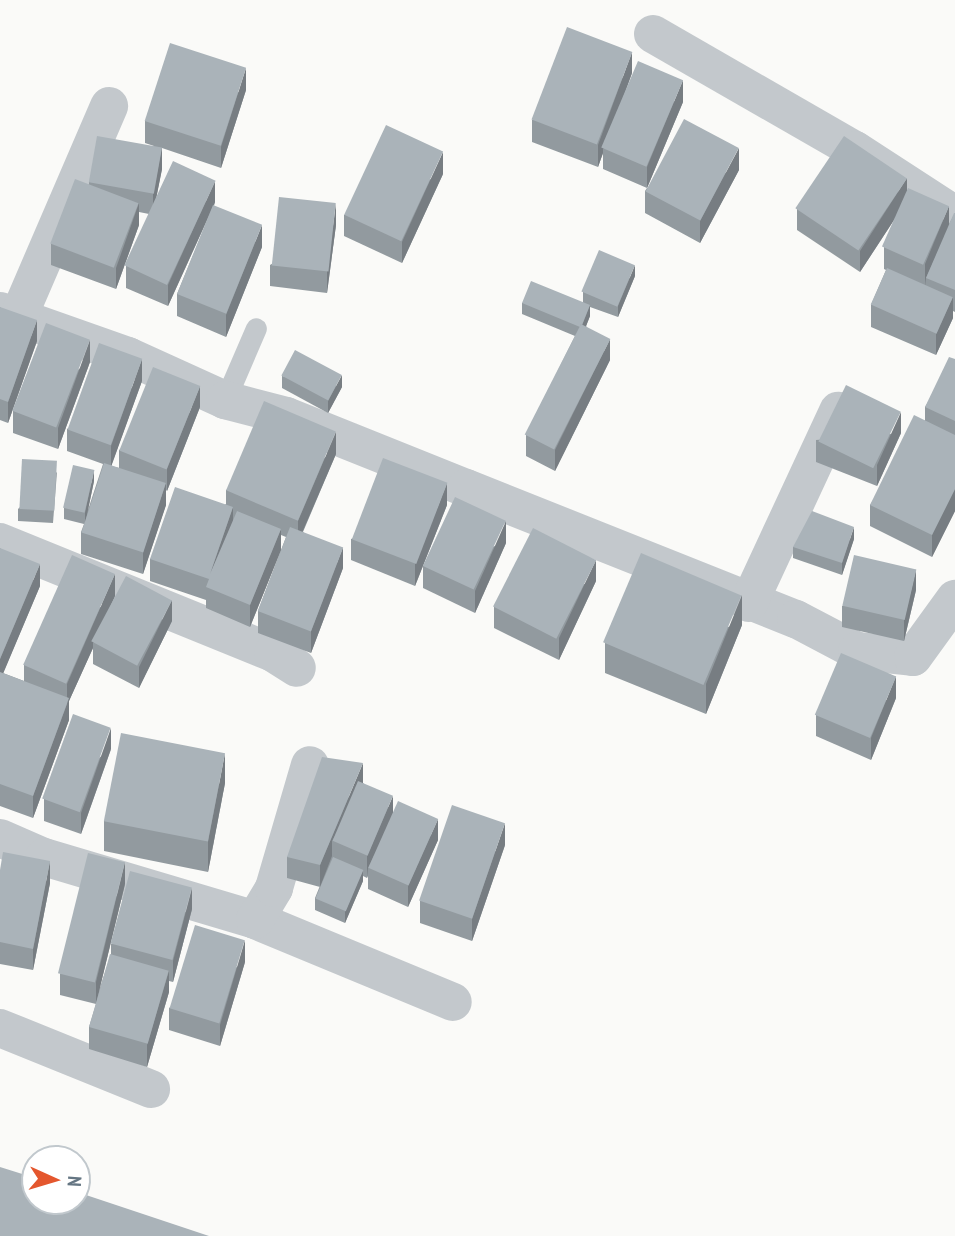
<!DOCTYPE html>
<style>
body{margin:0}
#map{position:relative;width:955px;height:1236px;overflow:hidden;background:#fafaf8;font-family:"PT Sans Narrow",sans-serif}
div>[style]{position:absolute}
[style*='--x']{left:calc(var(--x)*1px);top:calc(var(--y)*1px);width:calc(var(--w)*1px);rotate:calc(var(--a)*1deg)}
.service>*{height:21px;margin:-10.5px;padding:0 10.5px;transform-origin:10.5px;border-radius:10.5px;background:#c3c8cc}
.minor>*{height:38px;margin:-19px;padding:0 19px;transform-origin:19px;border-radius:19px;background:#c3c8cc}
.wall>*{inset:0;background:#929a9f}
.shaded-wall>*{inset:0;background:#777d82}
.building>*{inset:0;background:#aab3b9;transform-origin:0 0}
span{translate:-50% -50%;white-space:nowrap;text-align:center;line-height:1.15;-webkit-text-stroke:7px #fff;paint-order:stroke}
.north{position:absolute;left:21px;top:1145px;width:70px;height:70px;box-sizing:border-box;background:#fff;border:2px solid #c1c8cd;border-radius:50%;rotate:94deg;font-size:19px;font-weight:700;line-height:28px;text-align:center;color:#657683}
.north::after{content:'';display:block;margin:auto;width:24px;height:32px;background:#e4572e;clip-path:polygon(50% 0,100% 100%,50% 72%,0 100%)}
</style>
<div id="map">
<div class="service">
<i style="--x:225;--y:400;--w:78;--a:-66.7"></i>
</div>
<div class="minor">
<i style="--x:653;--y:34;--w:233;--a:29.9"></i>
<i style="--x:855;--y:150;--w:119;--a:33"></i>
<i style="--x:0;--y:311;--w:136;--a:19.4"></i>
<i style="--x:128;--y:356;--w:107;--a:24.4"></i>
<i style="--x:225;--y:400;--w:63;--a:14.7"></i>
<i style="--x:286;--y:416;--w:194;--a:21.8"></i>
<i style="--x:466;--y:488;--w:355;--a:21.7"></i>
<i style="--x:796;--y:619;--w:69;--a:27.7"></i>
<i style="--x:857;--y:651;--w:56;--a:6.1"></i>
<i style="--x:913;--y:657;--w:72;--a:-54.1"></i>
<i style="--x:17;--y:320;--w:233;--a:-66.7"></i>
<i style="--x:0;--y:542;--w:295;--a:22.1"></i>
<i style="--x:273;--y:653;--w:28;--a:32"></i>
<i style="--x:749;--y:603;--w:212;--a:-65.1"></i>
<i style="--x:0;--y:838;--w:48;--a:23.4"></i>
<i style="--x:44;--y:857;--w:220;--a:16.6"></i>
<i style="--x:255;--y:920;--w:214;--a:22.5"></i>
<i style="--x:255;--y:920;--w:37;--a:-59"></i>
<i style="--x:274;--y:888;--w:128;--a:-73.7"></i>
<i style="--x:0;--y:1028;--w:163;--a:22"></i>
</div>
<div class="wall">
<i style="clip-path:polygon(632px 73px,623px 99px,683px 102px,647px 188px,739px 170px,700px 243px,645px 213px,645px 191px,647px 188px,603px 169px,603px 153px,598px 167px,532px 142px,532px 120px)"></i>
<i style="clip-path:polygon(246px 90px,221px 168px,162px 148px,162px 169px,156px 199px,215px 202px,214px 206px,262px 247px,226px 337px,177px 316px,177px 294px,210px 214px,168px 306px,126px 288px,126px 266px,149px 214px,139px 212px,139px 225px,116px 289px,51px 265px,51px 244px,89px 184px,89px 182px,154px 146px,145px 143px,145px 121px)"></i>
<i style="clip-path:polygon(443px 174px,402px 263px,344px 236px,344px 215px)"></i>
<i style="clip-path:polygon(907px 190px,949px 224px,955px 213px,955px 312px,953px 311px,953px 318px,936px 355px,871px 327px,871px 305px,886px 270px,884px 269px,884px 247px,896px 217px,860px 272px,797px 230px,797px 209px)"></i>
<i style="clip-path:polygon(336px 225px,327px 293px,270px 286px,270px 265px)"></i>
<i style="clip-path:polygon(635px 276px,618px 317px,590px 307px,590px 316px,586px 326px,610px 360px,555px 471px,526px 456px,526px 435px,575px 336px,522px 314px,522px 303px,583px 302px,583px 292px)"></i>
<i style="clip-path:polygon(0 307px,37px 341px,8px 423px,0 420px)"></i>
<i style="clip-path:polygon(955px 359px,955px 511px,932px 557px,870px 526px,870px 505px,925px 420px,925px 407px)"></i>
<i style="clip-path:polygon(90px 362px,58px 449px,13px 433px,13px 411px)"></i>
<i style="clip-path:polygon(282px 376px,342px 387px,328px 413px,282px 388px)"></i>
<i style="clip-path:polygon(142px 381px,111px 466px,119px 468px,119px 450px,200px 407px,167px 491px,166px 490px,166px 505px,143px 574px,81px 554px,81px 532px,84px 524px,64px 519px,64px 508px,94px 481px,88px 510px,103px 464px,67px 451px,67px 429px)"></i>
<i style="clip-path:polygon(901px 433px,877px 486px,816px 462px,816px 440px)"></i>
<i style="clip-path:polygon(336px 454px,303px 532px,343px 568px,311px 653px,258px 633px,258px 611px,286px 537px,281px 535px,281px 550px,250px 627px,206px 608px,206px 600px,150px 581px,150px 559px,226px 504px,226px 490px)"></i>
<i style="clip-path:polygon(57px 472px,53px 523px,18px 521px,18px 509px)"></i>
<i style="clip-path:polygon(447px 505px,415px 586px,351px 560px,351px 539px)"></i>
<i style="clip-path:polygon(854px 539px,842px 575px,793px 558px,793px 547px)"></i>
<i style="clip-path:polygon(506px 543px,475px 613px,423px 588px,423px 566px)"></i>
<i style="clip-path:polygon(0 548px,40px 586px,3px 673px,24px 681px,24px 665px,115px 596px,108px 611px,172px 621px,139px 688px,93px 664px,93px 648px,69px 701px,69px 720px,33px 818px,0 806px)"></i>
<i style="clip-path:polygon(596px 581px,559px 660px,494px 628px,494px 607px)"></i>
<i style="clip-path:polygon(916px 590px,904px 641px,842px 627px,842px 606px)"></i>
<i style="clip-path:polygon(742px 625px,706px 714px,605px 673px,605px 643px)"></i>
<i style="clip-path:polygon(896px 698px,871px 760px,816px 736px,816px 715px)"></i>
<i style="clip-path:polygon(111px 749px,81px 834px,44px 821px,44px 799px)"></i>
<i style="clip-path:polygon(225px 783px,208px 872px,104px 851px,104px 821px)"></i>
<i style="clip-path:polygon(363px 783px,393px 812px,438px 840px,408px 907px,368px 889px,368px 876px,367px 878px,363px 876px,363px 881px,345px 923px,315px 910px,315px 898px,332px 856px,320px 887px,287px 878px,287px 857px)"></i>
<i style="clip-path:polygon(505px 845px,472px 941px,420px 923px,420px 901px)"></i>
<i style="clip-path:polygon(0 870px,50px 883px,33px 970px,0 964px)"></i>
<i style="clip-path:polygon(125px 884px,99px 991px,111px 954px,111px 944px,192px 909px,173px 982px,169px 981px,169px 992px,147px 1067px,89px 1049px,89px 1027px,96px 1004px,60px 995px,60px 974px)"></i>
<i style="clip-path:polygon(245px 962px,220px 1046px,169px 1030px,169px 1008px)"></i>
</div>
<div class="shaded-wall">
<i style="clip-path:polygon(632px 52px,632px 73px,604px 149px,603px 148px,603px 153px,598px 167px,598px 145px)"></i>
<i style="clip-path:polygon(246px 68px,246px 90px,221px 168px,221px 147px)"></i>
<i style="clip-path:polygon(683px 80px,683px 102px,647px 188px,647px 167px)"></i>
<i style="clip-path:polygon(162px 147px,162px 169px,153px 214px,153px 193px)"></i>
<i style="clip-path:polygon(739px 148px,739px 170px,700px 243px,700px 221px)"></i>
<i style="clip-path:polygon(443px 152px,443px 174px,402px 263px,402px 242px)"></i>
<i style="clip-path:polygon(907px 178px,907px 200px,860px 272px,860px 251px)"></i>
<i style="clip-path:polygon(215px 181px,215px 202px,168px 306px,168px 285px)"></i>
<i style="clip-path:polygon(139px 203px,139px 225px,116px 289px,116px 268px)"></i>
<i style="clip-path:polygon(336px 203px,336px 225px,327px 293px,327px 272px)"></i>
<i style="clip-path:polygon(949px 206px,949px 227px,926px 278px,925px 286px,925px 264px)"></i>
<i style="clip-path:polygon(262px 225px,262px 247px,226px 337px,226px 315px)"></i>
<i style="clip-path:polygon(635px 265px,635px 276px,618px 317px,618px 306px)"></i>
<i style="clip-path:polygon(953px 297px,953px 318px,936px 355px,936px 334px)"></i>
<i style="clip-path:polygon(590px 305px,590px 316px,581px 339px,581px 328px)"></i>
<i style="clip-path:polygon(37px 320px,37px 341px,8px 423px,8px 402px)"></i>
<i style="clip-path:polygon(610px 339px,610px 360px,555px 471px,555px 450px)"></i>
<i style="clip-path:polygon(90px 340px,90px 362px,58px 449px,58px 428px)"></i>
<i style="clip-path:polygon(142px 359px,142px 381px,111px 467px,111px 446px)"></i>
<i style="clip-path:polygon(342px 375px,342px 387px,328px 413px,328px 401px)"></i>
<i style="clip-path:polygon(200px 386px,200px 407px,167px 491px,167px 469px)"></i>
<i style="clip-path:polygon(901px 412px,901px 433px,877px 486px,877px 465px)"></i>
<i style="clip-path:polygon(336px 432px,336px 454px,298px 542px,298px 521px)"></i>
<i style="clip-path:polygon(94px 470px,94px 481px,85px 524px,85px 513px)"></i>
<i style="clip-path:polygon(166px 483px,166px 505px,143px 574px,143px 552px)"></i>
<i style="clip-path:polygon(447px 483px,447px 505px,415px 586px,415px 564px)"></i>
<i style="clip-path:polygon(955px 489px,955px 511px,932px 557px,932px 535px)"></i>
<i style="clip-path:polygon(233px 507px,233px 528px,210px 574px)"></i>
<i style="clip-path:polygon(506px 521px,506px 543px,475px 613px,475px 591px)"></i>
<i style="clip-path:polygon(854px 527px,854px 539px,842px 575px,842px 563px)"></i>
<i style="clip-path:polygon(281px 529px,281px 550px,250px 627px,250px 605px)"></i>
<i style="clip-path:polygon(343px 547px,343px 568px,311px 653px,311px 631px)"></i>
<i style="clip-path:polygon(596px 560px,596px 581px,559px 660px,559px 638px)"></i>
<i style="clip-path:polygon(40px 564px,40px 586px,0 681px,0 659px)"></i>
<i style="clip-path:polygon(916px 569px,916px 590px,904px 641px,904px 620px)"></i>
<i style="clip-path:polygon(115px 574px,115px 596px,94px 643px,93px 642px,93px 648px,69px 701px,69px 720px,33px 818px,33px 796px,67px 704px,67px 684px)"></i>
<i style="clip-path:polygon(742px 595px,742px 625px,706px 714px,706px 684px)"></i>
<i style="clip-path:polygon(172px 600px,172px 621px,139px 688px,139px 667px)"></i>
<i style="clip-path:polygon(896px 676px,896px 698px,871px 760px,871px 738px)"></i>
<i style="clip-path:polygon(111px 728px,111px 749px,81px 834px,81px 813px)"></i>
<i style="clip-path:polygon(225px 753px,225px 783px,208px 872px,208px 842px)"></i>
<i style="clip-path:polygon(363px 763px,363px 785px,332px 841px,332px 856px,320px 887px,320px 865px)"></i>
<i style="clip-path:polygon(393px 796px,393px 818px,368px 868px,367px 878px,367px 856px)"></i>
<i style="clip-path:polygon(438px 819px,438px 840px,408px 907px,408px 886px)"></i>
<i style="clip-path:polygon(505px 823px,505px 845px,472px 941px,472px 919px)"></i>
<i style="clip-path:polygon(50px 861px,50px 883px,33px 970px,33px 949px)"></i>
<i style="clip-path:polygon(125px 862px,125px 884px,96px 1004px,96px 982px)"></i>
<i style="clip-path:polygon(363px 870px,363px 881px,345px 923px,345px 912px)"></i>
<i style="clip-path:polygon(192px 888px,192px 909px,173px 982px,173px 961px)"></i>
<i style="clip-path:polygon(245px 940px,245px 962px,220px 1046px,220px 1025px)"></i>
<i style="clip-path:polygon(169px 971px,169px 992px,147px 1067px,147px 1045px)"></i>
</div>
<div class="building">
<i style="left:567px;top:27px;width:70px;height:99px;rotate:21deg"></i>
<i style="left:170px;top:43px;width:80px;height:82px;rotate:18deg"></i>
<i style="left:638px;top:61px;width:49px;height:94px;rotate:23deg"></i>
<i style="left:684px;top:119px;width:62px;height:82px;rotate:28deg"></i>
<i style="left:386px;top:125px;width:63px;height:99px;rotate:25deg"></i>
<i style="left:97px;top:136px;width:66px;height:47px;rotate:10deg"></i>
<i style="left:844px;top:136px;width:76px;height:87px;rotate:34deg"></i>
<i style="left:173px;top:161px;width:47px;height:115px;rotate:25deg"></i>
<i style="left:75px;top:179px;width:68px;height:69px;rotate:21deg"></i>
<i style="left:908px;top:188px;width:45px;height:64px;rotate:24deg"></i>
<i style="left:279px;top:197px;width:57px;height:69px;rotate:6deg"></i>
<i style="left:213px;top:205px;width:53px;height:96px;rotate:22deg"></i>
<i style="clip-path:polygon(954px 213px,955px 213px,955px 290px,926px 278px)"></i>
<i style="left:599px;top:250px;width:39px;height:45px;rotate:23deg"></i>
<i style="left:887px;top:268px;width:72px;height:40px;rotate:24deg"></i>
<i style="clip-path:polygon(531px 281px,590px 305px,582px 325px,581px 324px,580px 327px,522px 303px)"></i>
<i style="clip-path:polygon(0 307px,37px 320px,8px 402px,0 399px)"></i>
<i style="left:46px;top:323px;width:47px;height:94px;rotate:21deg"></i>
<i style="left:581px;top:324px;width:33px;height:124px;rotate:27deg"></i>
<i style="left:99px;top:343px;width:46px;height:92px;rotate:20deg"></i>
<i style="left:295px;top:350px;width:53px;height:29px;rotate:28deg"></i>
<i style="clip-path:polygon(949px 357px,955px 359px,955px 421px,925px 407px)"></i>
<i style="left:153px;top:367px;width:51px;height:90px;rotate:22deg"></i>
<i style="left:846px;top:385px;width:61px;height:63px;rotate:26deg"></i>
<i style="left:264px;top:401px;width:78px;height:97px;rotate:23deg"></i>
<i style="clip-path:polygon(914px 415px,955px 435px,955px 489px,932px 535px,870px 505px)"></i>
<i style="left:383px;top:458px;width:69px;height:87px;rotate:21deg"></i>
<i style="left:22px;top:459px;width:35px;height:50px;rotate:3deg"></i>
<i style="left:104px;top:463px;width:65px;height:73px;rotate:18deg"></i>
<i style="left:73px;top:465px;width:22px;height:44px;rotate:13deg"></i>
<i style="clip-path:polygon(175px 487px,233px 507px,210px 574px,237px 511px,281px 529px,250px 605px,206px 587px,209px 579px,150px 559px)"></i>
<i style="left:455px;top:497px;width:56px;height:76px;rotate:25deg"></i>
<i style="clip-path:polygon(812px 511px,854px 527px,842px 563px,793px 547px)"></i>
<i style="left:290px;top:527px;width:57px;height:90px;rotate:21deg"></i>
<i style="left:533px;top:528px;width:71px;height:88px;rotate:27deg"></i>
<i style="clip-path:polygon(0 548px,40px 564px,0 659px)"></i>
<i style="left:641px;top:553px;width:109px;height:97px;rotate:23deg"></i>
<i style="left:72px;top:555px;width:47px;height:120px;rotate:24deg"></i>
<i style="left:854px;top:555px;width:64px;height:52px;rotate:13deg"></i>
<i style="left:126px;top:576px;width:52px;height:74px;rotate:28deg"></i>
<i style="left:841px;top:653px;width:60px;height:67px;rotate:23deg"></i>
<i style="clip-path:polygon(0 672px,69px 698px,33px 796px,0 784px)"></i>
<i style="left:73px;top:714px;width:40px;height:90px;rotate:20deg"></i>
<i style="left:121px;top:733px;width:106px;height:90px;rotate:11deg"></i>
<i style="clip-path:polygon(322px 757px,363px 763px,320px 865px,287px 857px)"></i>
<i style="left:358px;top:781px;width:38px;height:65px;rotate:23deg"></i>
<i style="left:398px;top:801px;width:44px;height:73px;rotate:24deg"></i>
<i style="left:452px;top:805px;width:56px;height:101px;rotate:19deg"></i>
<i style="clip-path:polygon(3px 852px,50px 861px,33px 949px,0 942px,0 870px)"></i>
<i style="left:88px;top:853px;width:38px;height:124px;rotate:14deg"></i>
<i style="left:333px;top:857px;width:33px;height:45px;rotate:23deg"></i>
<i style="left:130px;top:871px;width:64px;height:75px;rotate:15deg"></i>
<i style="left:195px;top:925px;width:52px;height:87px;rotate:17deg"></i>
<i style="left:110px;top:954px;width:61px;height:76px;rotate:16deg"></i>
<i style="clip-path:polygon(0 1167px,35px 1178px,35px 1201px,77px 1201px,77px 1192px,209px 1236px,0 1236px)"></i>
</div>
<div class="north">N</div>
</div>
